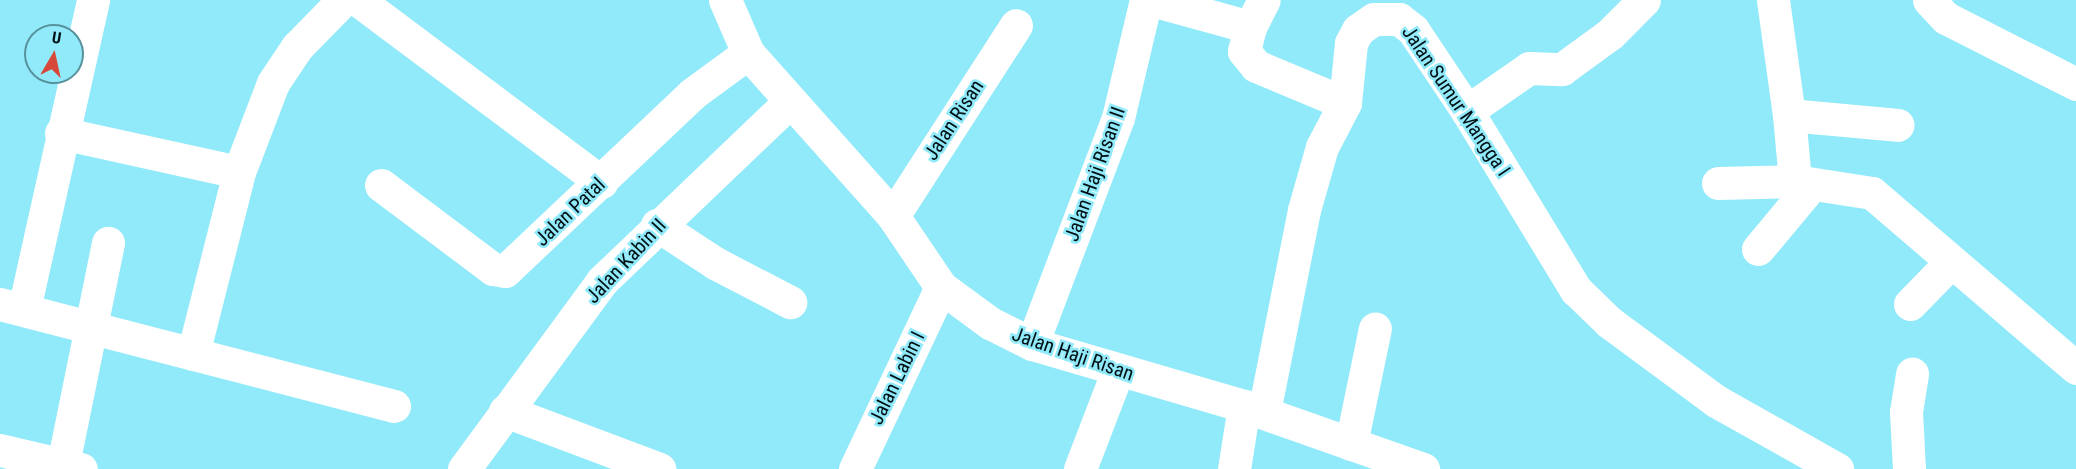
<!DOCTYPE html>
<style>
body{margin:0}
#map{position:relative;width:2076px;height:469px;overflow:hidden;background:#91eaf9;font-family:"Roboto Condensed",sans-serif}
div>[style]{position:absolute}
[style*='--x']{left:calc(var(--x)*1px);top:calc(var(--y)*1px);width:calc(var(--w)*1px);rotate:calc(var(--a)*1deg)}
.minor>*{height:33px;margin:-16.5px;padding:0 16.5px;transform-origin:16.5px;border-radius:16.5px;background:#fff}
span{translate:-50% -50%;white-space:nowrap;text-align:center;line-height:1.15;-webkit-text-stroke:5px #91eaf9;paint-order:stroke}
.street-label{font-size:20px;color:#000f13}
.north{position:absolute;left:24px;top:24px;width:60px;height:60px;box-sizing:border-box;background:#91eaf9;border:2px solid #57929d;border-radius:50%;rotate:9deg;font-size:16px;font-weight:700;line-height:24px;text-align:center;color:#000f13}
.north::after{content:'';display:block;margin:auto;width:21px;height:27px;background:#d6483a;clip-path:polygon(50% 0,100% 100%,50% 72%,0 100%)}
</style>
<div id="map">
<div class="minor">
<i style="--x:358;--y:0;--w:304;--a:36.8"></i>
<i style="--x:725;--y:0;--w:58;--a:66.5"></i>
<i style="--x:748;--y:53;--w:218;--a:48.3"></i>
<i style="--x:893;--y:216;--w:86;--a:55.9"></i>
<i style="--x:941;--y:287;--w:61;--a:36.3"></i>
<i style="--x:990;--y:323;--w:47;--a:26.6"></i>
<i style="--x:1032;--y:344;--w:221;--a:16.3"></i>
<i style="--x:1244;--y:406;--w:190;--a:19.4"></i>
<i style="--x:1152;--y:0;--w:102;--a:15.4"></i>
<i style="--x:1250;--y:27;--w:25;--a:104"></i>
<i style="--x:1244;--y:51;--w:19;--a:51"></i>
<i style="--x:1256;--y:66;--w:96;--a:22.6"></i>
<i style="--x:1773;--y:0;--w:116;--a:82.1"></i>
<i style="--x:1789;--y:115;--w:109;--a:5.2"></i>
<i style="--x:1929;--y:0;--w:25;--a:47"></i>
<i style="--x:1946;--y:18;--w:146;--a:26.9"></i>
<i style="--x:1250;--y:27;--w:30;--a:-63"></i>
<i style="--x:1467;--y:111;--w:75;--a:-34.7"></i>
<i style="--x:1529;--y:68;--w:33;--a:2"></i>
<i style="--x:1562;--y:69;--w:59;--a:-36.1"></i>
<i style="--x:1610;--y:34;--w:48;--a:-45"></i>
<i style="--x:61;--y:133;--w:182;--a:12.4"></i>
<i style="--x:1718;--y:183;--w:77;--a:-1.5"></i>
<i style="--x:1795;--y:181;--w:66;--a:-95.2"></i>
<i style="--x:381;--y:185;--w:140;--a:36.9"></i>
<i style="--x:493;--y:269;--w:12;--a:9"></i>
<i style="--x:505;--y:271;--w:257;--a:-43.4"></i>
<i style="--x:692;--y:94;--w:69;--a:-36.2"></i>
<i style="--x:893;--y:216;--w:227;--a:-57.2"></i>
<i style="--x:657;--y:225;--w:69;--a:33.2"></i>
<i style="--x:715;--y:263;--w:85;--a:27.5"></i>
<i style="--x:1758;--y:249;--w:72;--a:-50.1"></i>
<i style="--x:1804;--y:194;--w:16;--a:-125"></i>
<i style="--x:1795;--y:181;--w:78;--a:8.9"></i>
<i style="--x:1872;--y:193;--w:269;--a:40.6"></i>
<i style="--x:0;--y:304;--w:407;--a:14.5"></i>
<i style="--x:1910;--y:304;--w:57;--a:-45.7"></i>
<i style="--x:24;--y:309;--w:317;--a:-77.4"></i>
<i style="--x:1032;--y:344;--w:242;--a:-69.2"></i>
<i style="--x:1118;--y:118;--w:121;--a:-76.7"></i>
<i style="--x:193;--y:354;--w:188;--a:-75.8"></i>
<i style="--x:239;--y:172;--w:95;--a:-69.1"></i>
<i style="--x:273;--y:83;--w:43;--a:-56.3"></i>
<i style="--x:297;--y:47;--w:66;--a:-45.6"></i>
<i style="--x:505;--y:411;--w:165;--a:20.6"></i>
<i style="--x:1264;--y:412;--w:206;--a:-78.8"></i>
<i style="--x:1304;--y:210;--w:66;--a:-74.1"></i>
<i style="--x:1322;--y:147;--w:50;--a:-62.4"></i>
<i style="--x:1345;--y:103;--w:60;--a:-84.3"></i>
<i style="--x:1351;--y:43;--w:15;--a:-62"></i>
<i style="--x:1358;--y:30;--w:19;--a:-35"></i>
<i style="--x:1374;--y:19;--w:25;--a:0"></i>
<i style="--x:1399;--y:19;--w:18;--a:38"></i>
<i style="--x:1413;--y:30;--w:97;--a:56.3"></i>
<i style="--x:1467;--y:111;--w:210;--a:58.7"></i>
<i style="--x:1576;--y:290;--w:46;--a:44.1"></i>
<i style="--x:1609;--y:322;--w:133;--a:36.4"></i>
<i style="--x:1716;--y:401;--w:139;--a:29.3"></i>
<i style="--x:1351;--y:444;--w:118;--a:-78.3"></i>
<i style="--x:0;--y:450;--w:83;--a:13.2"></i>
<i style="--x:62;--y:469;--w:231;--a:-78.5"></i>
<i style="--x:464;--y:469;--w:233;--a:-53.7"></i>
<i style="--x:602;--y:281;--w:259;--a:-43.7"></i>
<i style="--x:855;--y:469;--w:201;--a:-64.7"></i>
<i style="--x:1080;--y:469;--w:106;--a:-69"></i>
<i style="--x:1234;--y:469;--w:64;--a:-81"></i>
<i style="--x:1909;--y:469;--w:57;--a:-93"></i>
<i style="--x:1906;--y:412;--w:39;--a:-81"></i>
</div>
<div class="street-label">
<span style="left:1456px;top:101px;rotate:56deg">Jalan Sumur Mangga I</span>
<span style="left:954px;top:120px;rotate:-57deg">Jalan Risan</span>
<span style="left:1095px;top:174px;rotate:-70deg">Jalan Haji Risan II</span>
<span style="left:570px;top:212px;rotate:-44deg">Jalan Patal</span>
<span style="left:626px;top:261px;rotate:-47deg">Jalan Kabin II</span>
<span style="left:1073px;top:354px;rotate:19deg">Jalan Haji Risan</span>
<span style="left:897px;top:378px;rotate:-64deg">Jalan Labin I</span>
</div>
<div class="north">U</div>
</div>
